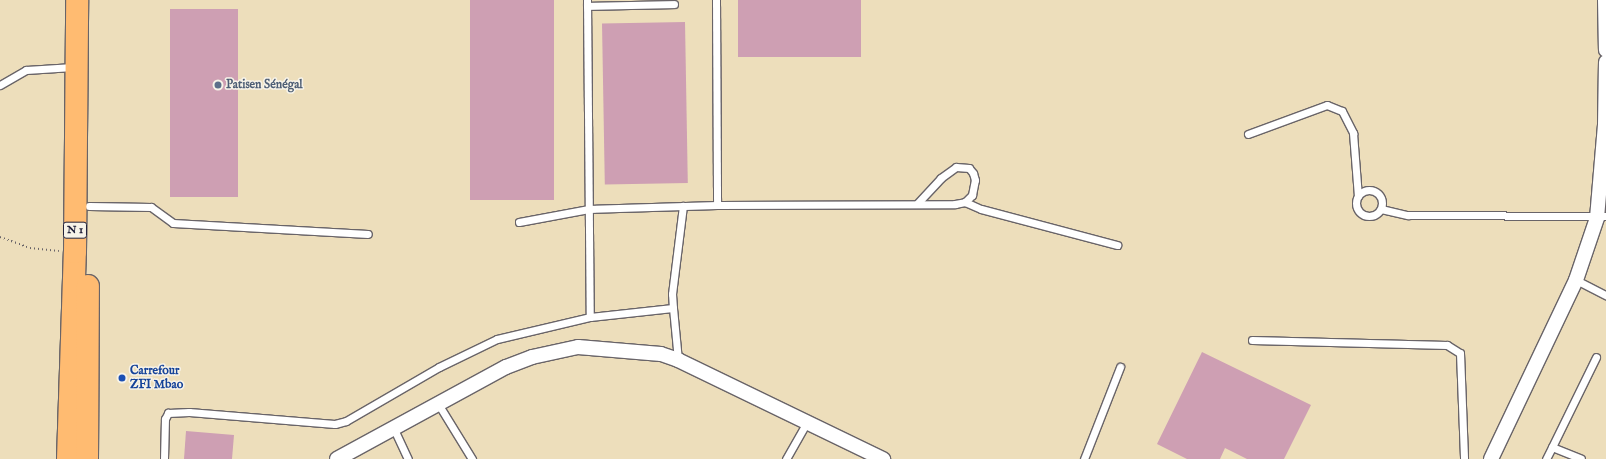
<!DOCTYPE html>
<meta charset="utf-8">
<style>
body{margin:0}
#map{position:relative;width:1606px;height:459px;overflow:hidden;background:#eddebb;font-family:"IM FELL English",serif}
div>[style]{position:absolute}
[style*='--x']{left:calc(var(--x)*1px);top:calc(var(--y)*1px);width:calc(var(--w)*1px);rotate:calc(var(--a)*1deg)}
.building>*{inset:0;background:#ce9fb3;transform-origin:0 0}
.path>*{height:2px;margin-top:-1px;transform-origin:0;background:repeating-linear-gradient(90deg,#696468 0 1px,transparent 0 4px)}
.roads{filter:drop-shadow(1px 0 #696468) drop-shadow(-1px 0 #696468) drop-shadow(0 1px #696468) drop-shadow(0 -1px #696468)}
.lane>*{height:7px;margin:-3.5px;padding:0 3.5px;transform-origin:3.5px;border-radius:3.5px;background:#fff}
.lane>.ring{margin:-3.5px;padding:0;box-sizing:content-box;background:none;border:7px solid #fff;border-radius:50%}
.street>*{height:14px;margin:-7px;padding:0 7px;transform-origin:7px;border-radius:7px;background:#fff}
.highway>*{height:22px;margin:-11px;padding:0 11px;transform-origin:11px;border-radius:11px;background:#ffbb71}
.dots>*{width:11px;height:11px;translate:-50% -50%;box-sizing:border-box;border:2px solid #f7f3e8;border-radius:50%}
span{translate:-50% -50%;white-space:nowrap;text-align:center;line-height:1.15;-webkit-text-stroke:3px #f7f3e8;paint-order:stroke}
.shield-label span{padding:1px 3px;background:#f7f3e8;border:1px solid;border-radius:3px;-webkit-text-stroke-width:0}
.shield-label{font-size:11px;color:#22223b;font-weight:700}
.service-label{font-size:12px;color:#4e5e75;font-weight:700}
.left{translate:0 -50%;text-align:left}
.transit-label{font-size:12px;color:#164399;font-weight:700}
</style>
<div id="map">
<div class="building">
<i style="left:470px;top:0;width:84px;height:200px"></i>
<i style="left:738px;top:0;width:123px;height:57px"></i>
<i style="left:238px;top:9px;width:188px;height:68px;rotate:90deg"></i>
<i style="left:685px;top:22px;width:161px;height:83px;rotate:89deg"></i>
<i style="clip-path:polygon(1202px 352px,1311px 405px,1284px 459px,1247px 459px,1225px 448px,1220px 459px,1187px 459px,1157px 444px)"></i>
<i style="clip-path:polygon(186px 431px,234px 435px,232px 459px,184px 459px)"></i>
</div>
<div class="path">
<i style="--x:0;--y:237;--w:32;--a:20"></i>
<i style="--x:30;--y:248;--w:29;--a:6"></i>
</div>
<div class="roads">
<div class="lane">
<i style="--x:587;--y:0;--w:317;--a:89.5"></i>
<i style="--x:716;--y:0;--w:205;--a:89.7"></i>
<i style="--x:587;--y:6;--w:87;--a:-1.3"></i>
<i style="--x:0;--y:85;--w:30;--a:-30"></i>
<i style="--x:26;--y:70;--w:47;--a:-3.7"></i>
<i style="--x:1248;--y:134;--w:84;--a:-20.2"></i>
<i style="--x:1327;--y:105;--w:16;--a:22"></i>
<i style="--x:1342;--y:111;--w:25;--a:63"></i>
<i style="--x:1353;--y:133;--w:63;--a:85.5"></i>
<i class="ring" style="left:1356px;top:190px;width:19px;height:19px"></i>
<i style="--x:965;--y:202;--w:17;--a:24"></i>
<i style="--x:981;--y:209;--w:141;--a:14.8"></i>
<i style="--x:89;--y:206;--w:62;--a:0.9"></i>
<i style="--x:151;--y:207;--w:27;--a:36"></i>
<i style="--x:173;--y:223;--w:195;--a:3.2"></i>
<i style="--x:1381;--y:209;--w:28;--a:13"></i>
<i style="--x:1408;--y:215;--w:198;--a:0.3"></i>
<i style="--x:519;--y:222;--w:71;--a:-10.5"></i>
<i style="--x:589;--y:209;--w:128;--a:-1.8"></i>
<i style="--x:717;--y:205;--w:238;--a:-0.2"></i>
<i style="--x:955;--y:204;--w:10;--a:-11"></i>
<i style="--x:965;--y:202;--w:10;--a:-45"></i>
<i style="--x:972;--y:195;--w:15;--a:-79"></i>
<i style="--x:975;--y:180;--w:7;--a:-106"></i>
<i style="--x:973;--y:173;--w:6;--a:-129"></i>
<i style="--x:969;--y:168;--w:13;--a:-176"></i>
<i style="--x:956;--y:167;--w:19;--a:144"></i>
<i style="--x:941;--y:178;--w:35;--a:133"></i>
<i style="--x:1576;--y:280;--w:34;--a:27"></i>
<i style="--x:673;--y:308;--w:52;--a:84.5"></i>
<i style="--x:1252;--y:340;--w:195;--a:1.5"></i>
<i style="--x:1447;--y:345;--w:15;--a:32"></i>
<i style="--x:1460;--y:353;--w:106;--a:87.8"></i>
<i style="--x:437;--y:402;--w:67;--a:58.4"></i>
<i style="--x:393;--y:427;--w:35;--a:65"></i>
<i style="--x:1552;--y:447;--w:100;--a:-63.9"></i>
<i style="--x:164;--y:459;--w:40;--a:-88.6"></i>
<i style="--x:165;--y:419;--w:7;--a:-63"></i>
<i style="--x:168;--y:413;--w:21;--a:-3"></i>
<i style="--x:189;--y:412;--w:146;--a:4.7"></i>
<i style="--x:335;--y:424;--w:11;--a:-15"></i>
<i style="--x:346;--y:421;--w:108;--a:-30.1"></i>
<i style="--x:439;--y:367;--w:64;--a:-25.8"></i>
<i style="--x:497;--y:339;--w:96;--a:-13.3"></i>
<i style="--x:590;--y:317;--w:83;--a:-6.2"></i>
<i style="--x:673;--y:308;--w:14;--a:-94"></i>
<i style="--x:672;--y:294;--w:89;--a:-82.9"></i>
<i style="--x:786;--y:459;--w:43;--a:-60.4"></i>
<i style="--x:1084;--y:459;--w:99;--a:-68.6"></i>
<i style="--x:1546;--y:459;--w:13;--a:-63"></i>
<i style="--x:1552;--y:447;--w:31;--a:22"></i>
</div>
<div class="street">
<i style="--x:1605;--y:0;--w:50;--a:88.9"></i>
<i style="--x:337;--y:459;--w:192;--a:-28.6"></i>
<i style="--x:506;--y:367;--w:28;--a:-21"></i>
<i style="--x:532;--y:357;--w:47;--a:-12.3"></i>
<i style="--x:578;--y:347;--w:83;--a:4.8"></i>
<i style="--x:661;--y:354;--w:18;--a:19"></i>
<i style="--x:678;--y:360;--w:228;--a:25.8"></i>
<i style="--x:1491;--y:459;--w:198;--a:-64.6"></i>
<i style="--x:1576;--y:280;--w:65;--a:-71.3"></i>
<i style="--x:1597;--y:218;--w:93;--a:-85.1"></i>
<i style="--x:1605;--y:125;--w:63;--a:-89.1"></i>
</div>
<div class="highway">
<i style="--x:68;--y:459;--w:207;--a:-88.1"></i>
<i style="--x:75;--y:252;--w:252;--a:-89.5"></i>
<i style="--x:87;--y:459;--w:173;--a:-89.7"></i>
</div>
</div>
<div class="dots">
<i style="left:218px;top:85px;background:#5c6f8a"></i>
<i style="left:122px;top:378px;background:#1a4fb4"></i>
</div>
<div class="shield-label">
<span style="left:75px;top:230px">N 1</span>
</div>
<div class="service-label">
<span class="left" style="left:226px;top:85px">Patisen Sénégal</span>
</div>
<div class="transit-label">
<span class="left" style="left:130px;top:378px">Carrefour<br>ZFI Mbao</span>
</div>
</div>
